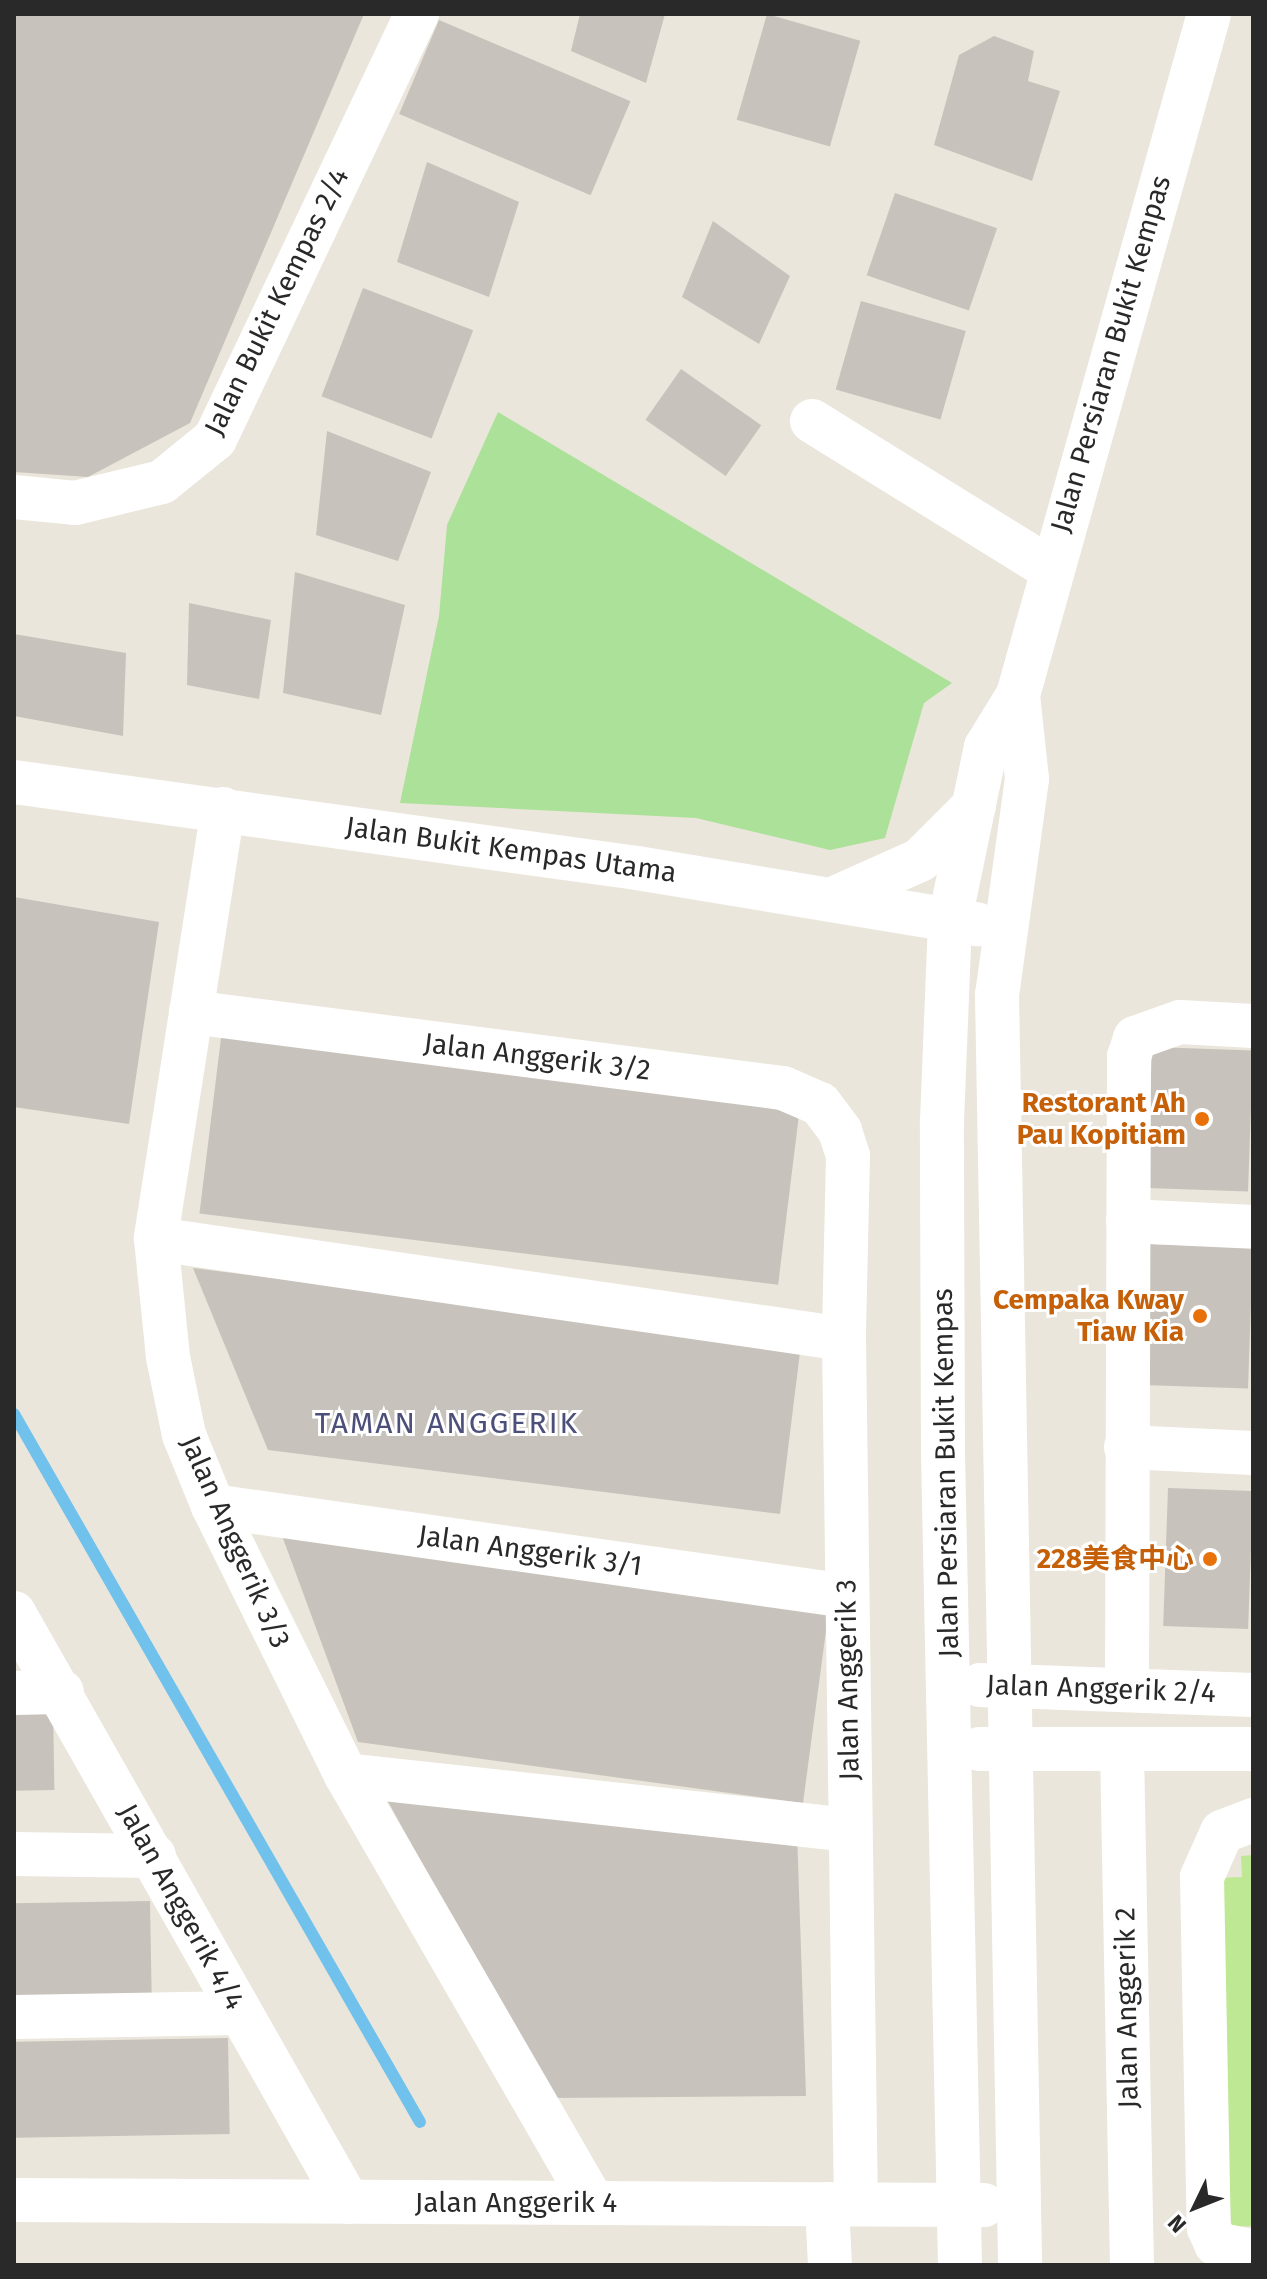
<!DOCTYPE html>
<meta charset="utf-8">
<style>
body{margin:0}
#map{position:relative;width:1267px;height:2279px;overflow:hidden;background:#ebe6db;font-family:"Fira Sans","Noto Sans SC",sans-serif}
div>[style]{position:absolute}
[style*='--x']{left:calc(var(--x)*1px);top:calc(var(--y)*1px);width:calc(var(--w)*1px);rotate:calc(var(--a)*1deg)}
.green>*{inset:0;background:#abe198}
.pitch>*{inset:0;background:#bee894}
.stream>*{height:12px;margin:-6px;padding:0 6px;transform-origin:6px;border-radius:6px;background:#70c1ec}
.building>*{inset:0;background:#c7c2bb;transform-origin:0 0}
.minor>*{height:44px;margin:-22px;padding:0 22px;transform-origin:22px;border-radius:22px;background:#fff}
.dots>*{width:22px;height:22px;translate:-50% -50%;box-sizing:border-box;border:4px solid #fff;border-radius:50%}
span{translate:-50% -50%;white-space:nowrap;text-align:center;line-height:1.15;-webkit-text-stroke:6px #fff;paint-order:stroke}
.street-label{font-size:28px;color:#292929}
.food-label{font-size:28px;color:#c56008;font-weight:700}
.right{translate:-100% -50%;text-align:right}
.neighbourhood-label{font-size:30px;color:#4b4f79;letter-spacing:2px}
.frame{position:absolute;inset:0;border:16px solid #292929;pointer-events:none}
.north{position:absolute;left:1155px;top:2167px;width:80px;height:80px;-webkit-text-stroke:6px #fff;paint-order:stroke;rotate:227deg;font-size:22px;font-weight:700;line-height:32px;text-align:center;color:#292929}
.north::after{content:'';display:block;margin:auto;width:28px;height:36px;background:#292929;clip-path:polygon(50% 0,100% 100%,50% 72%,0 100%)}
</style>
<div id="map">
<div class="green">
<i style="clip-path:polygon(498px 412px,952px 683px,924px 703px,885px 838px,830px 850px,696px 818px,400px 803px,439px 616px,447px 525px)"></i>
</div>
<div class="pitch">
<i style="clip-path:polygon(1253px 1855px,1253px 2226px,1231px 2227px,1218px 1878px,1242px 1877px,1241px 1856px)"></i>
</div>
<div class="stream">
<i style="--x:14;--y:1414;--w:816;--a:60.17"></i>
</div>
<div class="building">
<i style="clip-path:polygon(14px 14px,364px 14px,190px 423px,88px 477px,14px 472px)"></i>
<i style="clip-path:polygon(580px 14px,665px 14px,646px 83px,571px 51px)"></i>
<i style="left:767px;top:14px;width:97px;height:110px;rotate:16deg"></i>
<i style="left:439px;top:20px;width:208px;height:102px;rotate:23deg"></i>
<i style="clip-path:polygon(994px 36px,1034px 51px,1028px 81px,1060px 91px,1032px 181px,934px 145px,959px 55px)"></i>
<i style="clip-path:polygon(427px 162px,519px 202px,489px 297px,397px 262px)"></i>
<i style="left:895px;top:193px;width:108px;height:87px;rotate:19deg"></i>
<i style="clip-path:polygon(713px 221px,790px 276px,759px 344px,682px 297px)"></i>
<i style="left:363px;top:288px;width:118px;height:116px;rotate:21deg"></i>
<i style="left:861px;top:301px;width:109px;height:92px;rotate:16deg"></i>
<i style="left:681px;top:369px;width:98px;height:62px;rotate:35deg"></i>
<i style="clip-path:polygon(327px 431px,431px 472px,398px 561px,316px 535px)"></i>
<i style="clip-path:polygon(295px 572px,405px 605px,381px 715px,283px 693px)"></i>
<i style="clip-path:polygon(189px 603px,271px 620px,259px 699px,187px 685px)"></i>
<i style="clip-path:polygon(14px 634px,126px 653px,123px 736px,14px 716px)"></i>
<i style="clip-path:polygon(14px 897px,159px 922px,129px 1124px,14px 1107px)"></i>
<i style="left:222px;top:1030px;width:583px;height:185px;rotate:7deg"></i>
<i style="left:1152px;top:1047px;width:101px;height:141px;rotate:2deg"></i>
<i style="left:1148px;top:1244px;width:105px;height:141px;rotate:2deg"></i>
<i style="clip-path:polygon(193px 1268px,801px 1344px,780px 1514px,268px 1450px)"></i>
<i style="left:1168px;top:1488px;width:85px;height:138px;rotate:2deg"></i>
<i style="clip-path:polygon(281px 1533px,829px 1608px,803px 1803px,358px 1742px)"></i>
<i style="left:53px;top:1708px;width:82px;height:39px;rotate:89deg"></i>
<i style="clip-path:polygon(381px 1789px,797px 1833px,806px 2096px,552px 2098px)"></i>
<i style="left:150px;top:1901px;width:104px;height:136px;rotate:89deg"></i>
<i style="left:228px;top:2038px;width:96px;height:214px;rotate:89deg"></i>
</div>
<div class="minor">
<i style="--x:812;--y:421;--w:279;--a:31.8"></i>
<i style="--x:14;--y:497;--w:61;--a:5.6"></i>
<i style="--x:75;--y:503;--w:89;--a:-13.6"></i>
<i style="--x:162;--y:482;--w:68;--a:-39.1"></i>
<i style="--x:215;--y:439;--w:471;--a:-64.6"></i>
<i style="--x:1018;--y:695;--w:84;--a:83.9"></i>
<i style="--x:1027;--y:779;--w:217;--a:97.9"></i>
<i style="--x:997;--y:994;--w:1271;--a:88.96"></i>
<i style="--x:14;--y:782;--w:629;--a:7.86"></i>
<i style="--x:637;--y:868;--w:345;--a:9.4"></i>
<i style="--x:223;--y:809;--w:435;--a:98.9"></i>
<i style="--x:156;--y:1239;--w:119;--a:84.2"></i>
<i style="--x:168;--y:1357;--w:80;--a:78.4"></i>
<i style="--x:184;--y:1435;--w:77;--a:67.8"></i>
<i style="--x:213;--y:1506;--w:300;--a:63.7"></i>
<i style="--x:346;--y:1775;--w:494;--a:60"></i>
<i style="--x:835;--y:898;--w:93;--a:-24.1"></i>
<i style="--x:920;--y:860;--w:76;--a:-45"></i>
<i style="--x:191;--y:1012;--w:597;--a:7.32"></i>
<i style="--x:783;--y:1088;--w:40;--a:23.4"></i>
<i style="--x:820;--y:1104;--w:34;--a:53"></i>
<i style="--x:840;--y:1131;--w:26;--a:72"></i>
<i style="--x:848;--y:1156;--w:183;--a:91.3"></i>
<i style="--x:844;--y:1339;--w:865;--a:89.21"></i>
<i style="--x:1128;--y:1221;--w:125;--a:2.7"></i>
<i style="--x:156;--y:1239;--w:695;--a:8.27"></i>
<i style="--x:1126;--y:1447;--w:127;--a:2.7"></i>
<i style="--x:213;--y:1506;--w:640;--a:8.08"></i>
<i style="--x:14;--y:1613;--w:677;--a:60.44"></i>
<i style="--x:980;--y:1685;--w:273;--a:2.1"></i>
<i style="--x:1127;--y:1686;--w:629;--a:-89.82"></i>
<i style="--x:1129;--y:1057;--w:20;--a:-72"></i>
<i style="--x:1135;--y:1038;--w:48;--a:-19.6"></i>
<i style="--x:1180;--y:1022;--w:73;--a:3.1"></i>
<i style="--x:14;--y:1693;--w:48;--a:-1.2"></i>
<i style="--x:979;--y:1749;--w:274;--a:0"></i>
<i style="--x:1122;--y:1751;--w:514;--a:88.89"></i>
<i style="--x:346;--y:1775;--w:507;--a:6.23"></i>
<i style="--x:1253;--y:1820;--w:33;--a:159"></i>
<i style="--x:1222;--y:1832;--w:49;--a:114"></i>
<i style="--x:1202;--y:1877;--w:351;--a:88.9"></i>
<i style="--x:1209;--y:2228;--w:17;--a:66"></i>
<i style="--x:1216;--y:2244;--w:38;--a:11"></i>
<i style="--x:14;--y:1854;--w:140;--a:0.8"></i>
<i style="--x:14;--y:2017;--w:226;--a:-1"></i>
<i style="--x:14;--y:2200;--w:970;--a:0.3"></i>
<i style="--x:827;--y:2204;--w:61;--a:87.2"></i>
<i style="--x:960;--y:2265;--w:813;--a:-91.2"></i>
<i style="--x:943;--y:1452;--w:331;--a:-90.2"></i>
<i style="--x:942;--y:1121;--w:202;--a:-87.7"></i>
<i style="--x:950;--y:919;--w:176;--a:-78.2"></i>
<i style="--x:986;--y:747;--w:61;--a:-58.4"></i>
<i style="--x:1018;--y:695;--w:707;--a:-74.33"></i>
</div>
<div class="dots">
<i style="left:1202px;top:1119px;background:#e8710a"></i>
<i style="left:1200px;top:1316px;background:#e8710a"></i>
<i style="left:1210px;top:1559px;background:#e8710a"></i>
</div>
<div class="street-label">
<span style="left:277px;top:302px;rotate:-64deg">Jalan Bukit Kempas 2/4</span>
<span style="left:1111px;top:354px;rotate:-74deg">Jalan Persiaran Bukit Kempas</span>
<span style="left:511px;top:850px;rotate:8deg">Jalan Bukit Kempas Utama</span>
<span style="left:537px;top:1057px;rotate:7deg">Jalan Anggerik 3/2</span>
<span style="left:946px;top:1473px;rotate:-91deg">Jalan Persiaran Bukit Kempas</span>
<span style="left:235px;top:1542px;rotate:66deg">Jalan Anggerik 3/3</span>
<span style="left:530px;top:1551px;rotate:8deg">Jalan Anggerik 3/1</span>
<span style="left:848px;top:1680px;rotate:-91deg">Jalan Anggerik 3</span>
<span style="left:1101px;top:1689px;rotate:2deg">Jalan Anggerik 2/4</span>
<span style="left:181px;top:1907px;rotate:61deg">Jalan Anggerik 4/4</span>
<span style="left:1127px;top:2008px;rotate:-91deg">Jalan Anggerik 2</span>
<span style="left:516px;top:2203px">Jalan Anggerik 4</span>
</div>
<div class="food-label">
<span class="right" style="left:1186px;top:1119px">Restorant Ah<br>Pau Kopitiam</span>
<span class="right" style="left:1184px;top:1316px">Cempaka Kway<br>Tiaw Kia</span>
<span class="right" style="left:1194px;top:1559px">228美食中心</span>
</div>
<div class="neighbourhood-label">
<span style="left:447px;top:1423px">TAMAN ANGGERIK</span>
</div>
<div class="frame"></div>
<div class="north">N</div>
</div>
